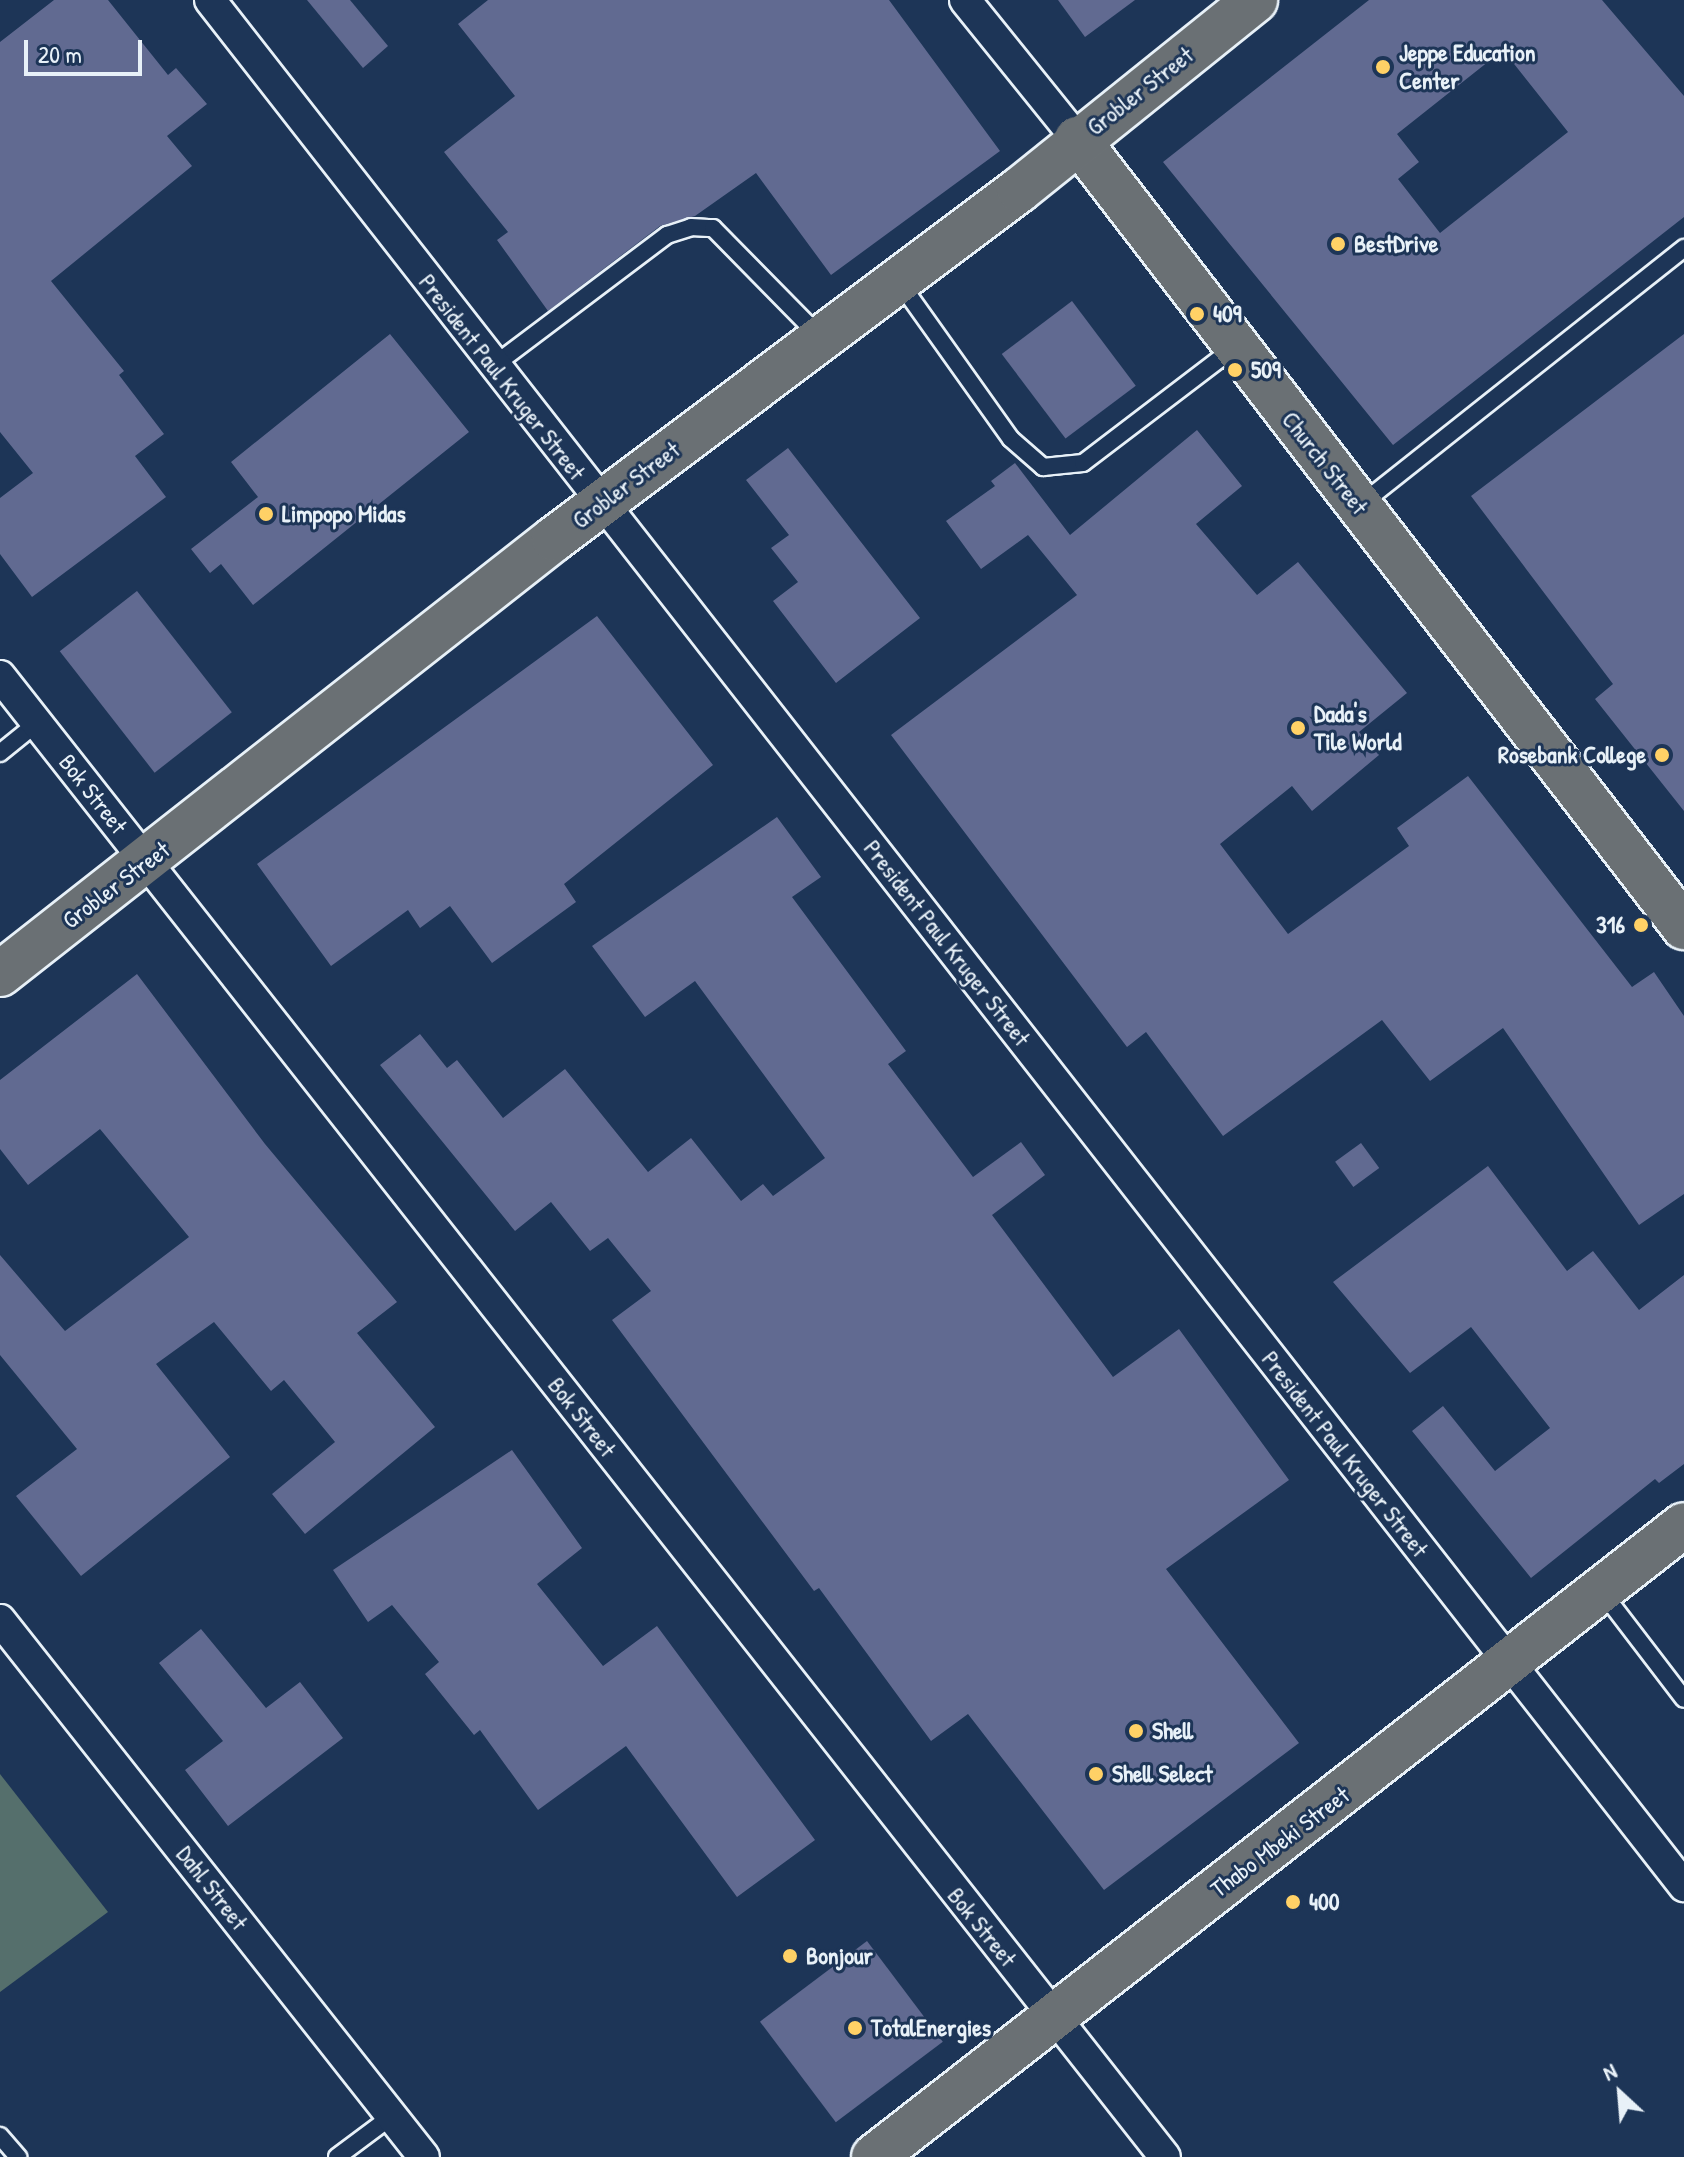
<!DOCTYPE html>
<style>
body{margin:0}
#map{position:relative;width:1684px;height:2157px;overflow:hidden;background:#1d3557;font-family:"Patrick Hand",sans-serif}
div>[style]{position:absolute}
[style*='--x']{left:calc(var(--x)*1px);top:calc(var(--y)*1px);width:calc(var(--w)*1px);rotate:calc(var(--a)*1deg)}
.green>*{inset:0;background:#556f6c}
.building>*{inset:0;background:#616a91;transform-origin:0 0}
.roads{filter:drop-shadow(2px 0 #e8f1f8) drop-shadow(-2px 0 #e8f1f8) drop-shadow(0 2px #e8f1f8) drop-shadow(0 -2px #e8f1f8)}
.service>*{height:16px;margin:-8px;padding:0 8px;transform-origin:8px;border-radius:8px;background:#1d3557}
.minor>*{height:30px;margin:-15px;padding:0 15px;transform-origin:15px;border-radius:15px;background:#1d3557}
.primary>*{height:44px;margin:-22px;padding:0 22px;transform-origin:22px;border-radius:22px;background:#6a7074}
.dots>*{width:22px;height:22px;translate:-50% -50%;box-sizing:border-box;border:4px solid #1d3557;border-radius:50%}
span{translate:-50% -50%;white-space:nowrap;text-align:center;line-height:1.15;-webkit-text-stroke:6px #1d3557;paint-order:stroke}
.poi-label{font-size:24px;color:#e8f1f8;font-weight:700}
.left{translate:0 -50%;text-align:left}
.right{translate:-100% -50%;text-align:right}
.street-label{font-size:24px;color:#e8f1f8}
.north{position:absolute;left:1580px;top:2053px;width:80px;height:80px;-webkit-text-stroke:6px #1d3557;paint-order:stroke;rotate:334deg;font-size:22px;font-weight:700;line-height:32px;text-align:center;color:#e8f1f8}
.north::after{content:'';display:block;margin:auto;width:28px;height:36px;background:#e8f1f8;clip-path:polygon(50% 0,100% 100%,50% 72%,0 100%)}
.scale{position:absolute;left:24px;top:40px;width:118px;height:36px;box-sizing:border-box;border:4px solid #e8f1f8;border-top:0;padding-left:10px;font-size:24px;line-height:28px;white-space:nowrap;color:#e8f1f8;-webkit-text-stroke:6px #1d3557;paint-order:stroke}
</style>
<div id="map">
<div class="green">
<i style="clip-path:polygon(0 1774px,108px 1912px,0 1992px)"></i>
</div>
<div class="building">
<i style="clip-path:polygon(54px 0,108px 0,168px 75px,176px 68px,207px 104px,167px 136px,192px 166px,51px 281px,124px 371px,119px 375px,164px 434px,135px 456px,166px 497px,32px 597px,0 554px,0 498px,33px 473px,0 432px,0 42px)"></i>
<i style="clip-path:polygon(307px 0,350px 0,388px 46px,363px 68px)"></i>
<i style="clip-path:polygon(488px 0,889px 0,1000px 151px,831px 275px,756px 173px,695px 216px,660px 226px,548px 311px,497px 240px,508px 232px,444px 152px,515px 96px,458px 24px)"></i>
<i style="clip-path:polygon(1058px 0,1135px 0,1085px 37px)"></i>
<i style="clip-path:polygon(evenodd,1369px 0,1602px 0,1684px 96px,1684px 217px,1393px 445px,1163px 162px,1369px 0,1503px 50px,1568px 132px,1440px 233px,1398px 179px,1419px 162px,1397px 134px,1503px 50px)"></i>
<i style="left:1072px;top:301px;width:106px;height:88px;rotate:53deg"></i>
<i style="clip-path:polygon(390px 334px,469px 432px,253px 605px,221px 564px,210px 573px,191px 549px,258px 497px,231px 462px)"></i>
<i style="clip-path:polygon(1684px 334px,1684px 811px,1595px 699px,1613px 684px,1471px 496px)"></i>
<i style="clip-path:polygon(1197px 430px,1242px 486px,1196px 524px,1257px 595px,1298px 562px,1407px 693px,1359px 732px,1379px 755px,1312px 811px,1292px 786px,1220px 844px,1288px 934px,1409px 846px,1397px 828px,1468px 776px,1632px 987px,1654px 972px,1684px 1016px,1684px 1194px,1639px 1225px,1503px 1028px,1430px 1081px,1382px 1020px,1223px 1136px,1146px 1032px,1127px 1047px,891px 735px,1077px 595px,1028px 535px,981px 569px,946px 521px,995px 486px,991px 481px,1015px 463px,1070px 535px)"></i>
<i style="clip-path:polygon(788px 448px,920px 618px,836px 683px,773px 601px,798px 582px,771px 548px,789px 535px,746px 480px)"></i>
<i style="left:137px;top:591px;width:154px;height:98px;rotate:52deg"></i>
<i style="clip-path:polygon(597px 616px,713px 765px,564px 884px,576px 902px,492px 963px,450px 906px,420px 928px,408px 910px,331px 966px,257px 864px)"></i>
<i style="clip-path:polygon(777px 817px,821px 877px,792px 897px,906px 1051px,888px 1064px,973px 1177px,1021px 1142px,1045px 1175px,992px 1215px,1113px 1377px,1179px 1329px,1289px 1480px,1166px 1569px,1299px 1743px,1104px 1890px,968px 1714px,931px 1741px,819px 1588px,814px 1591px,612px 1320px,651px 1291px,608px 1238px,590px 1251px,551px 1202px,515px 1231px,380px 1065px,420px 1034px,447px 1068px,457px 1060px,503px 1118px,565px 1069px,648px 1172px,691px 1138px,741px 1201px,763px 1184px,773px 1196px,825px 1158px,695px 981px,645px 1017px,592px 946px)"></i>
<i style="clip-path:polygon(137px 974px,265px 1144px,397px 1302px,357px 1333px,435px 1427px,305px 1534px,272px 1494px,335px 1442px,284px 1380px,271px 1391px,214px 1322px,156px 1364px,230px 1457px,81px 1576px,16px 1496px,77px 1449px,0 1355px,0 1255px,65px 1331px,189px 1237px,100px 1129px,28px 1185px,0 1149px,0 1080px)"></i>
<i style="left:1361px;top:1143px;width:31px;height:32px;rotate:54deg"></i>
<i style="clip-path:polygon(1488px 1166px,1567px 1271px,1593px 1251px,1639px 1310px,1684px 1275px,1684px 1464px,1659px 1483px,1655px 1479px,1531px 1578px,1412px 1431px,1443px 1406px,1495px 1471px,1550px 1428px,1471px 1327px,1410px 1373px,1333px 1282px)"></i>
<i style="clip-path:polygon(512px 1450px,582px 1548px,537px 1584px,603px 1666px,657px 1626px,815px 1840px,737px 1897px,626px 1746px,538px 1810px,480px 1730px,474px 1735px,425px 1674px,439px 1662px,392px 1605px,368px 1622px,333px 1570px)"></i>
<i style="clip-path:polygon(201px 1629px,266px 1708px,300px 1682px,343px 1738px,228px 1826px,185px 1770px,223px 1741px,159px 1663px)"></i>
<i style="left:867px;top:1941px;width:126px;height:134px;rotate:53deg"></i>
</div>
<div class="roads">
<div class="service">
<i style="--x:900;--y:283;--w:191;--a:54.6"></i>
<i style="--x:1011;--y:439;--w:43;--a:41.2"></i>
<i style="--x:1043;--y:467;--w:40;--a:-5.7"></i>
<i style="--x:1083;--y:463;--w:190;--a:-37.3"></i>
<i style="--x:493;--y:366;--w:218;--a:-37"></i>
<i style="--x:667;--y:235;--w:25;--a:-18"></i>
<i style="--x:691;--y:227;--w:22;--a:3"></i>
<i style="--x:713;--y:228;--w:153;--a:45.5"></i>
<i style="--x:1360;--y:505;--w:414;--a:-38.4"></i>
<i style="--x:0;--y:753;--w:48;--a:-39"></i>
<i style="--x:1603;--y:1593;--w:133;--a:52.6"></i>
<i style="--x:0;--y:2136;--w:28;--a:49"></i>
<i style="--x:337;--y:2157;--w:69;--a:-36.7"></i>
</div>
<div class="minor">
<i style="--x:210;--y:0;--w:2394;--a:51.99"></i>
<i style="--x:965;--y:0;--w:179;--a:51.1"></i>
<i style="--x:0;--y:676;--w:1884;--a:51.81"></i>
<i style="--x:0;--y:1620;--w:684;--a:51.71"></i>
</div>
<div class="primary">
<i style="--x:1077;--y:139;--w:995;--a:52.39"></i>
<i style="--x:0;--y:974;--w:704;--a:-38.14"></i>
<i style="--x:554;--y:539;--w:581;--a:-36.89"></i>
<i style="--x:1019;--y:190;--w:303;--a:-38.8"></i>
<i style="--x:874;--y:2157;--w:1027;--a:-37.96"></i>
</div>
</div>
<div class="dots">
<i style="left:1383px;top:67px;background:#ffd166"></i>
<i style="left:1338px;top:244px;background:#ffd166"></i>
<i style="left:1197px;top:314px;background:#ffd166"></i>
<i style="left:1235px;top:370px;background:#ffd166"></i>
<i style="left:266px;top:514px;background:#ffd166"></i>
<i style="left:1298px;top:728px;background:#ffd166"></i>
<i style="left:1662px;top:755px;background:#ffd166"></i>
<i style="left:1641px;top:925px;background:#ffd166"></i>
<i style="left:1136px;top:1731px;background:#ffd166"></i>
<i style="left:1096px;top:1774px;background:#ffd166"></i>
<i style="left:1293px;top:1902px;background:#ffd166"></i>
<i style="left:790px;top:1956px;background:#ffd166"></i>
<i style="left:855px;top:2028px;background:#ffd166"></i>
</div>
<div class="poi-label">
<span class="left" style="left:1399px;top:67px">Jeppe Education<br>Center</span>
<span class="left" style="left:1354px;top:244px">BestDrive</span>
<span class="left" style="left:1213px;top:314px">409</span>
<span class="left" style="left:1251px;top:370px">509</span>
<span class="left" style="left:282px;top:514px">Limpopo Midas</span>
<span class="left" style="left:1314px;top:728px">Dada's<br>Tile World</span>
<span class="right" style="left:1646px;top:755px">Rosebank College</span>
<span class="right" style="left:1625px;top:925px">316</span>
<span class="left" style="left:1152px;top:1731px">Shell</span>
<span class="left" style="left:1112px;top:1774px">Shell Select</span>
<span class="left" style="left:1309px;top:1902px">400</span>
<span class="left" style="left:806px;top:1956px">Bonjour</span>
<span class="left" style="left:871px;top:2028px">TotalEnergies</span>
</div>
<div class="street-label">
<span style="left:1140px;top:91px;rotate:-38deg">Grobler Street</span>
<span style="left:502px;top:377px;rotate:52deg">President Paul Kruger Street</span>
<span style="left:1325px;top:463px;rotate:52deg">Church Street</span>
<span style="left:626px;top:485px;rotate:-37deg">Grobler Street</span>
<span style="left:93px;top:794px;rotate:52deg">Bok Street</span>
<span style="left:116px;top:885px;rotate:-37deg">Grobler Street</span>
<span style="left:947px;top:943px;rotate:52deg">President Paul Kruger Street</span>
<span style="left:582px;top:1417px;rotate:52deg">Bok Street</span>
<span style="left:1345px;top:1454px;rotate:52deg">President Paul Kruger Street</span>
<span style="left:1280px;top:1842px;rotate:-37deg">Thabo Mbeki Street</span>
<span style="left:212px;top:1888px;rotate:52deg">Dahl Street</span>
<span style="left:982px;top:1927px;rotate:51deg">Bok Street</span>
</div>
<div class="north">N</div>
<div class="scale">20 m</div>
</div>
